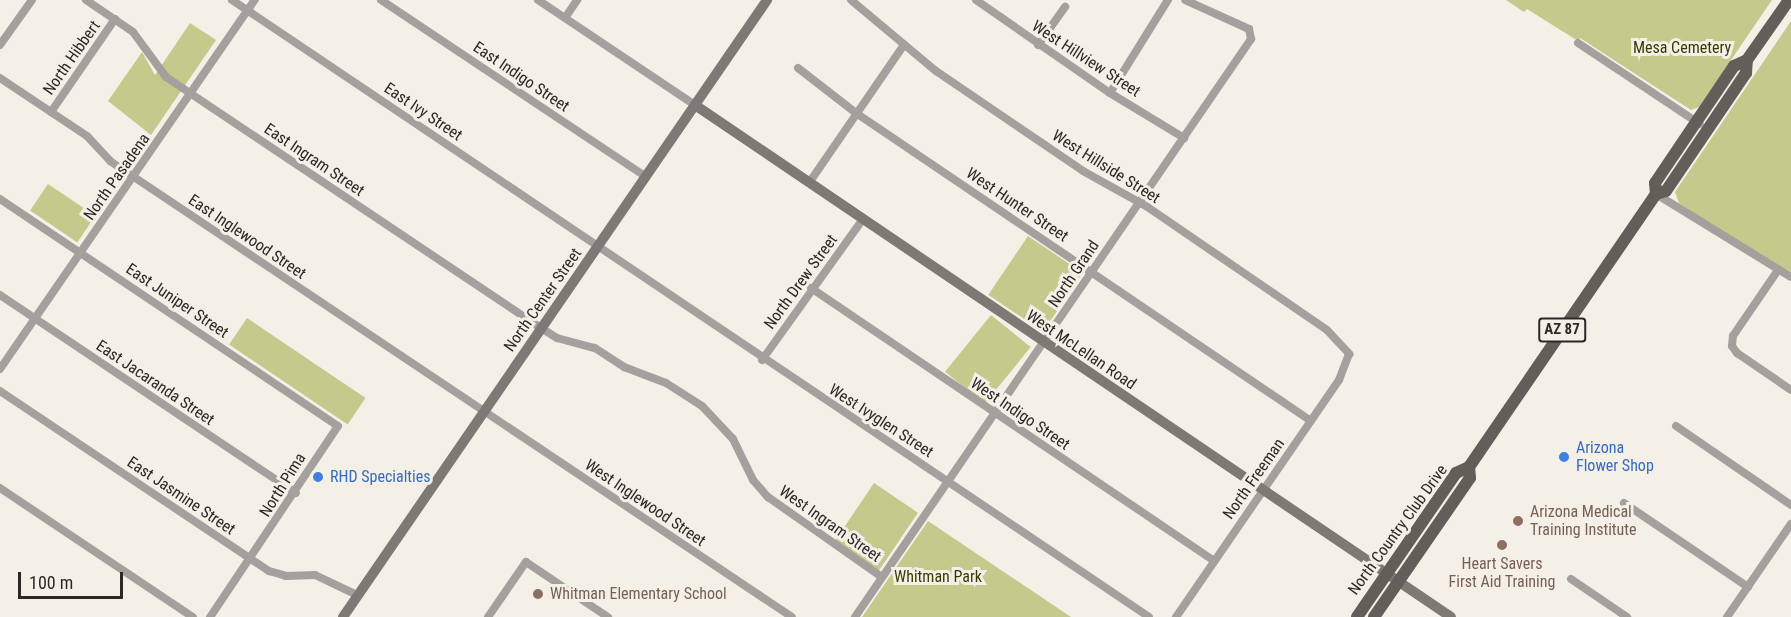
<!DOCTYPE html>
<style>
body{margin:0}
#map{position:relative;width:1791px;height:617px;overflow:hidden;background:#f4f0e7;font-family:"Roboto Condensed",sans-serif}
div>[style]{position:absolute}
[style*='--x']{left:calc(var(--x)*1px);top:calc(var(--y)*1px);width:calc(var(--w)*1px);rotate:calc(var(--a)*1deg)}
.green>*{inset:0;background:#c4ca8c;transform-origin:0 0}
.street>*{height:8px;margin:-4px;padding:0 4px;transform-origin:4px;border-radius:4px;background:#a3a09d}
.secondary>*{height:10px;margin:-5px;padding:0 5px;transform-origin:5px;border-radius:5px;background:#7d7975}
.primary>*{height:12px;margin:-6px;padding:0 6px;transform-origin:6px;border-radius:6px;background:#635e59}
.dots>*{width:16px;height:16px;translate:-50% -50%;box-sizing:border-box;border:3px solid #f4f0e7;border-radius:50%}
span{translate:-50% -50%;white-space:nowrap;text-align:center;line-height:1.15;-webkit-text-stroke:6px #f4f0e7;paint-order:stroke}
.shield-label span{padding:2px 4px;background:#f4f0e7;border:2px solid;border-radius:4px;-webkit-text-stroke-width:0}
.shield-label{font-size:15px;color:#2a2926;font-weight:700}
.park-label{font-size:16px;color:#383b01}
.street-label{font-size:16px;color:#2a2926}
.shop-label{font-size:16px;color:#366cbe}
.left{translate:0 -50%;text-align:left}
.education-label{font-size:16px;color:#785e54}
.scale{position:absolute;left:18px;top:572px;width:105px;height:27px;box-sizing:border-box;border:3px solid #2a2926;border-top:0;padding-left:8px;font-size:18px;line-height:21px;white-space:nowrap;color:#2a2926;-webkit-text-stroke:4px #f4f0e7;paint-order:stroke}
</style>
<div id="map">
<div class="green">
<i style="clip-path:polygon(1506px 0,1772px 0,1699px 107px,1691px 110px,1580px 38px,1578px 41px,1527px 9px,1524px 12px)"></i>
<i style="clip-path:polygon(1791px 21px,1791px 272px,1715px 229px,1679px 203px,1675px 192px)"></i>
<i style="clip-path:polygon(190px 23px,216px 40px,151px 135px,108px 101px,142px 52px,155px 75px)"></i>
<i style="left:48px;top:184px;width:57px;height:32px;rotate:34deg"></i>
<i style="left:1028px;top:236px;width:66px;height:71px;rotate:34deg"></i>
<i style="left:991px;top:315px;width:51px;height:73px;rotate:39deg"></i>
<i style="left:247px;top:318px;width:143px;height:32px;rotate:34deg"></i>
<i style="left:874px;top:483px;width:53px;height:70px;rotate:34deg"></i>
<i style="clip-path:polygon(928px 521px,1071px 617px,862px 617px)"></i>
</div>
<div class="street">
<i style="--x:86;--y:0;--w:57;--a:34.2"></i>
<i style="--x:133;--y:32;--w:56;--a:53.7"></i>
<i style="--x:166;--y:77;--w:451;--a:33.8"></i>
<i style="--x:541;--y:328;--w:19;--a:32"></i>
<i style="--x:557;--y:338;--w:39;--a:15"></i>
<i style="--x:595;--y:348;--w:35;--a:33"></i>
<i style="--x:624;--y:367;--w:45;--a:20.9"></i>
<i style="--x:666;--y:383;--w:43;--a:32.6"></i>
<i style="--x:702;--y:406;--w:45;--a:46.8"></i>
<i style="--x:733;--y:439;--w:46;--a:64"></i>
<i style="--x:753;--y:480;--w:23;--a:49"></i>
<i style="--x:768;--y:497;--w:139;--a:35.1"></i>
<i style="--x:232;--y:0;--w:1105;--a:33.93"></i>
<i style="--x:381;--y:0;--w:319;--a:33.7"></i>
<i style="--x:538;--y:0;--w:189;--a:33.8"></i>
<i style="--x:851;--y:0;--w:111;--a:39.9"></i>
<i style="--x:936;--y:71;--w:178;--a:34.2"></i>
<i style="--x:1083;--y:171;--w:72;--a:29.1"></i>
<i style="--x:1146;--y:206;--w:219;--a:34.4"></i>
<i style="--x:1327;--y:330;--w:33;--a:47"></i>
<i style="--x:1349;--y:354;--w:28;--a:111"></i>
<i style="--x:1339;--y:380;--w:288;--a:124.5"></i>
<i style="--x:976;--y:0;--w:163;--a:34.8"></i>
<i style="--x:1110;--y:93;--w:87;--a:31.3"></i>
<i style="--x:565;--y:18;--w:22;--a:-56"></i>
<i style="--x:1578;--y:43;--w:146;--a:33.6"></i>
<i style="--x:0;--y:45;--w:55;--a:-54.6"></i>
<i style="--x:1038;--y:45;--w:47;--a:-54.6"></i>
<i style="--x:798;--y:68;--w:73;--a:37.8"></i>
<i style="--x:856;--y:113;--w:549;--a:34.09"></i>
<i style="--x:0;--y:78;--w:105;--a:33.7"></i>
<i style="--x:87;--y:136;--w:34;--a:47"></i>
<i style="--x:110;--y:161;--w:820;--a:33.77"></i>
<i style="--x:1110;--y:93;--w:110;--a:-58.1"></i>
<i style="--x:51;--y:112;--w:113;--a:-55.5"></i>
<i style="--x:809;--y:183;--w:168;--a:-55.5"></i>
<i style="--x:1656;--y:194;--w:158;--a:31.6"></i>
<i style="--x:0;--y:199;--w:407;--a:33.9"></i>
<i style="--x:338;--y:426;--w:230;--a:123.8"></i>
<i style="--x:1778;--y:270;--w:80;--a:124.3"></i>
<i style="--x:1733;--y:336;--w:10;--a:96"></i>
<i style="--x:1732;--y:346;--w:9;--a:54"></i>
<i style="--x:1737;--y:353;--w:65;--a:34.4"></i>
<i style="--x:811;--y:288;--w:487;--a:34.1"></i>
<i style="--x:0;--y:295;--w:356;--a:33.8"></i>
<i style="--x:762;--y:360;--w:173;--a:-54.4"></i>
<i style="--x:0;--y:369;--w:449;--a:-55.4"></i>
<i style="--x:0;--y:391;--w:324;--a:33.8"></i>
<i style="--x:269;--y:571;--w:18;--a:16"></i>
<i style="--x:286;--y:576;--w:29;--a:-2"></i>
<i style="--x:315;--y:575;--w:47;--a:25.5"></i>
<i style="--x:1676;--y:426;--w:140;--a:34.5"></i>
<i style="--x:0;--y:488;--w:232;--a:33.8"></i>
<i style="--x:1624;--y:503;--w:150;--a:34.1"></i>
<i style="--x:1571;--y:579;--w:68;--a:34.2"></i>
<i style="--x:488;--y:617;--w:67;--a:-55.4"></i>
<i style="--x:526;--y:562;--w:99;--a:33.9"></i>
<i style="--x:855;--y:617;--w:701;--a:-55.58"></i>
<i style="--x:1251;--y:39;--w:10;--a:-101"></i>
<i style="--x:1249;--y:29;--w:70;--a:-155.6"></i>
<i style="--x:1727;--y:617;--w:113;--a:-55.5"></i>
</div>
<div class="secondary">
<i style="--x:695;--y:105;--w:913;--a:34.11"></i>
<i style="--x:343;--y:617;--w:749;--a:-55.5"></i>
</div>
<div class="primary">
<i style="--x:1656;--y:194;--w:11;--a:-95"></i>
<i style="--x:1655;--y:183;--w:141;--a:-56"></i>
<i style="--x:1734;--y:66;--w:14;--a:-25"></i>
<i style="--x:1357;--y:617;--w:175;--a:-55.5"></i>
<i style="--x:1456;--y:473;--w:14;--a:-25"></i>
<i style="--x:1469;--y:467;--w:331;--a:-55.6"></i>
<i style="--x:1656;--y:194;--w:10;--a:-17"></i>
<i style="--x:1666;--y:191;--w:143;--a:-55.9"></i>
<i style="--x:1746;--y:73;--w:13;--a:-86"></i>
<i style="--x:1747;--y:60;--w:73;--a:-55"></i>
<i style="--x:1374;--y:617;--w:169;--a:-55.4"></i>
<i style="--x:1470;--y:478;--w:11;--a:-95"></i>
</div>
<div class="dots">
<i style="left:1564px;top:457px;background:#3f7fe0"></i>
<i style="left:318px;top:477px;background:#3f7fe0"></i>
<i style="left:1518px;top:521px;background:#8d6e63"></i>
<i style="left:1502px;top:545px;background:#8d6e63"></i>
<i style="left:538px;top:594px;background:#8d6e63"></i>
</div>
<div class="shield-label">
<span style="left:1562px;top:330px">AZ 87</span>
</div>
<div class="park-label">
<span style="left:1682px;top:48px">Mesa Cemetery</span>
<span style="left:938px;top:577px">Whitman Park</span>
</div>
<div class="street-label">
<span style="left:72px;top:58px;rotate:-55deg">North Hibbert</span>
<span style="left:1086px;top:59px;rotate:33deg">West Hillview Street</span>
<span style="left:521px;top:77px;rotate:34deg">East Indigo Street</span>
<span style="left:423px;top:112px;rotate:34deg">East Ivy Street</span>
<span style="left:314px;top:160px;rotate:34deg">East Ingram Street</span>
<span style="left:1106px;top:167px;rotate:32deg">West Hillside Street</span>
<span style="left:117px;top:177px;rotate:-55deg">North Pasadena</span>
<span style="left:1017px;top:205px;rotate:34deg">West Hunter Street</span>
<span style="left:247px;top:237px;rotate:34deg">East Inglewood Street</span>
<span style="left:1074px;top:274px;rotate:-56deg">North Grand</span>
<span style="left:801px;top:282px;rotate:-54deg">North Drew Street</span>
<span style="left:543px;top:300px;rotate:-55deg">North Center Street</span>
<span style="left:177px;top:301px;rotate:34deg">East Juniper Street</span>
<span style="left:1081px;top:350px;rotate:34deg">West McLellan Road</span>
<span style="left:155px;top:383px;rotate:34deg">East Jacaranda Street</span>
<span style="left:1020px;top:414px;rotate:34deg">West Indigo Street</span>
<span style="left:881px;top:421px;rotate:33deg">West Ivyglen Street</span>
<span style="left:1254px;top:479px;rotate:-55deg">North Freeman</span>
<span style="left:283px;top:485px;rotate:-58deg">North Pima</span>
<span style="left:181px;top:496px;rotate:34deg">East Jasmine Street</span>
<span style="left:645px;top:503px;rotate:34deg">West Inglewood Street</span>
<span style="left:830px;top:524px;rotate:35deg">West Ingram Street</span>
<span style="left:1398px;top:530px;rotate:-54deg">North Country Club Drive</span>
</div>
<div class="shop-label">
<span class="left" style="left:1576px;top:457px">Arizona<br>Flower Shop</span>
<span class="left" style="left:330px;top:477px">RHD Specialties</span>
</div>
<div class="education-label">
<span class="left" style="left:1530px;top:521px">Arizona Medical<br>Training Institute</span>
<span style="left:1502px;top:573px">Heart Savers<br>First Aid Training</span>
<span class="left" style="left:550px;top:594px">Whitman Elementary School</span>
</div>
<div class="scale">100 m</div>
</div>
